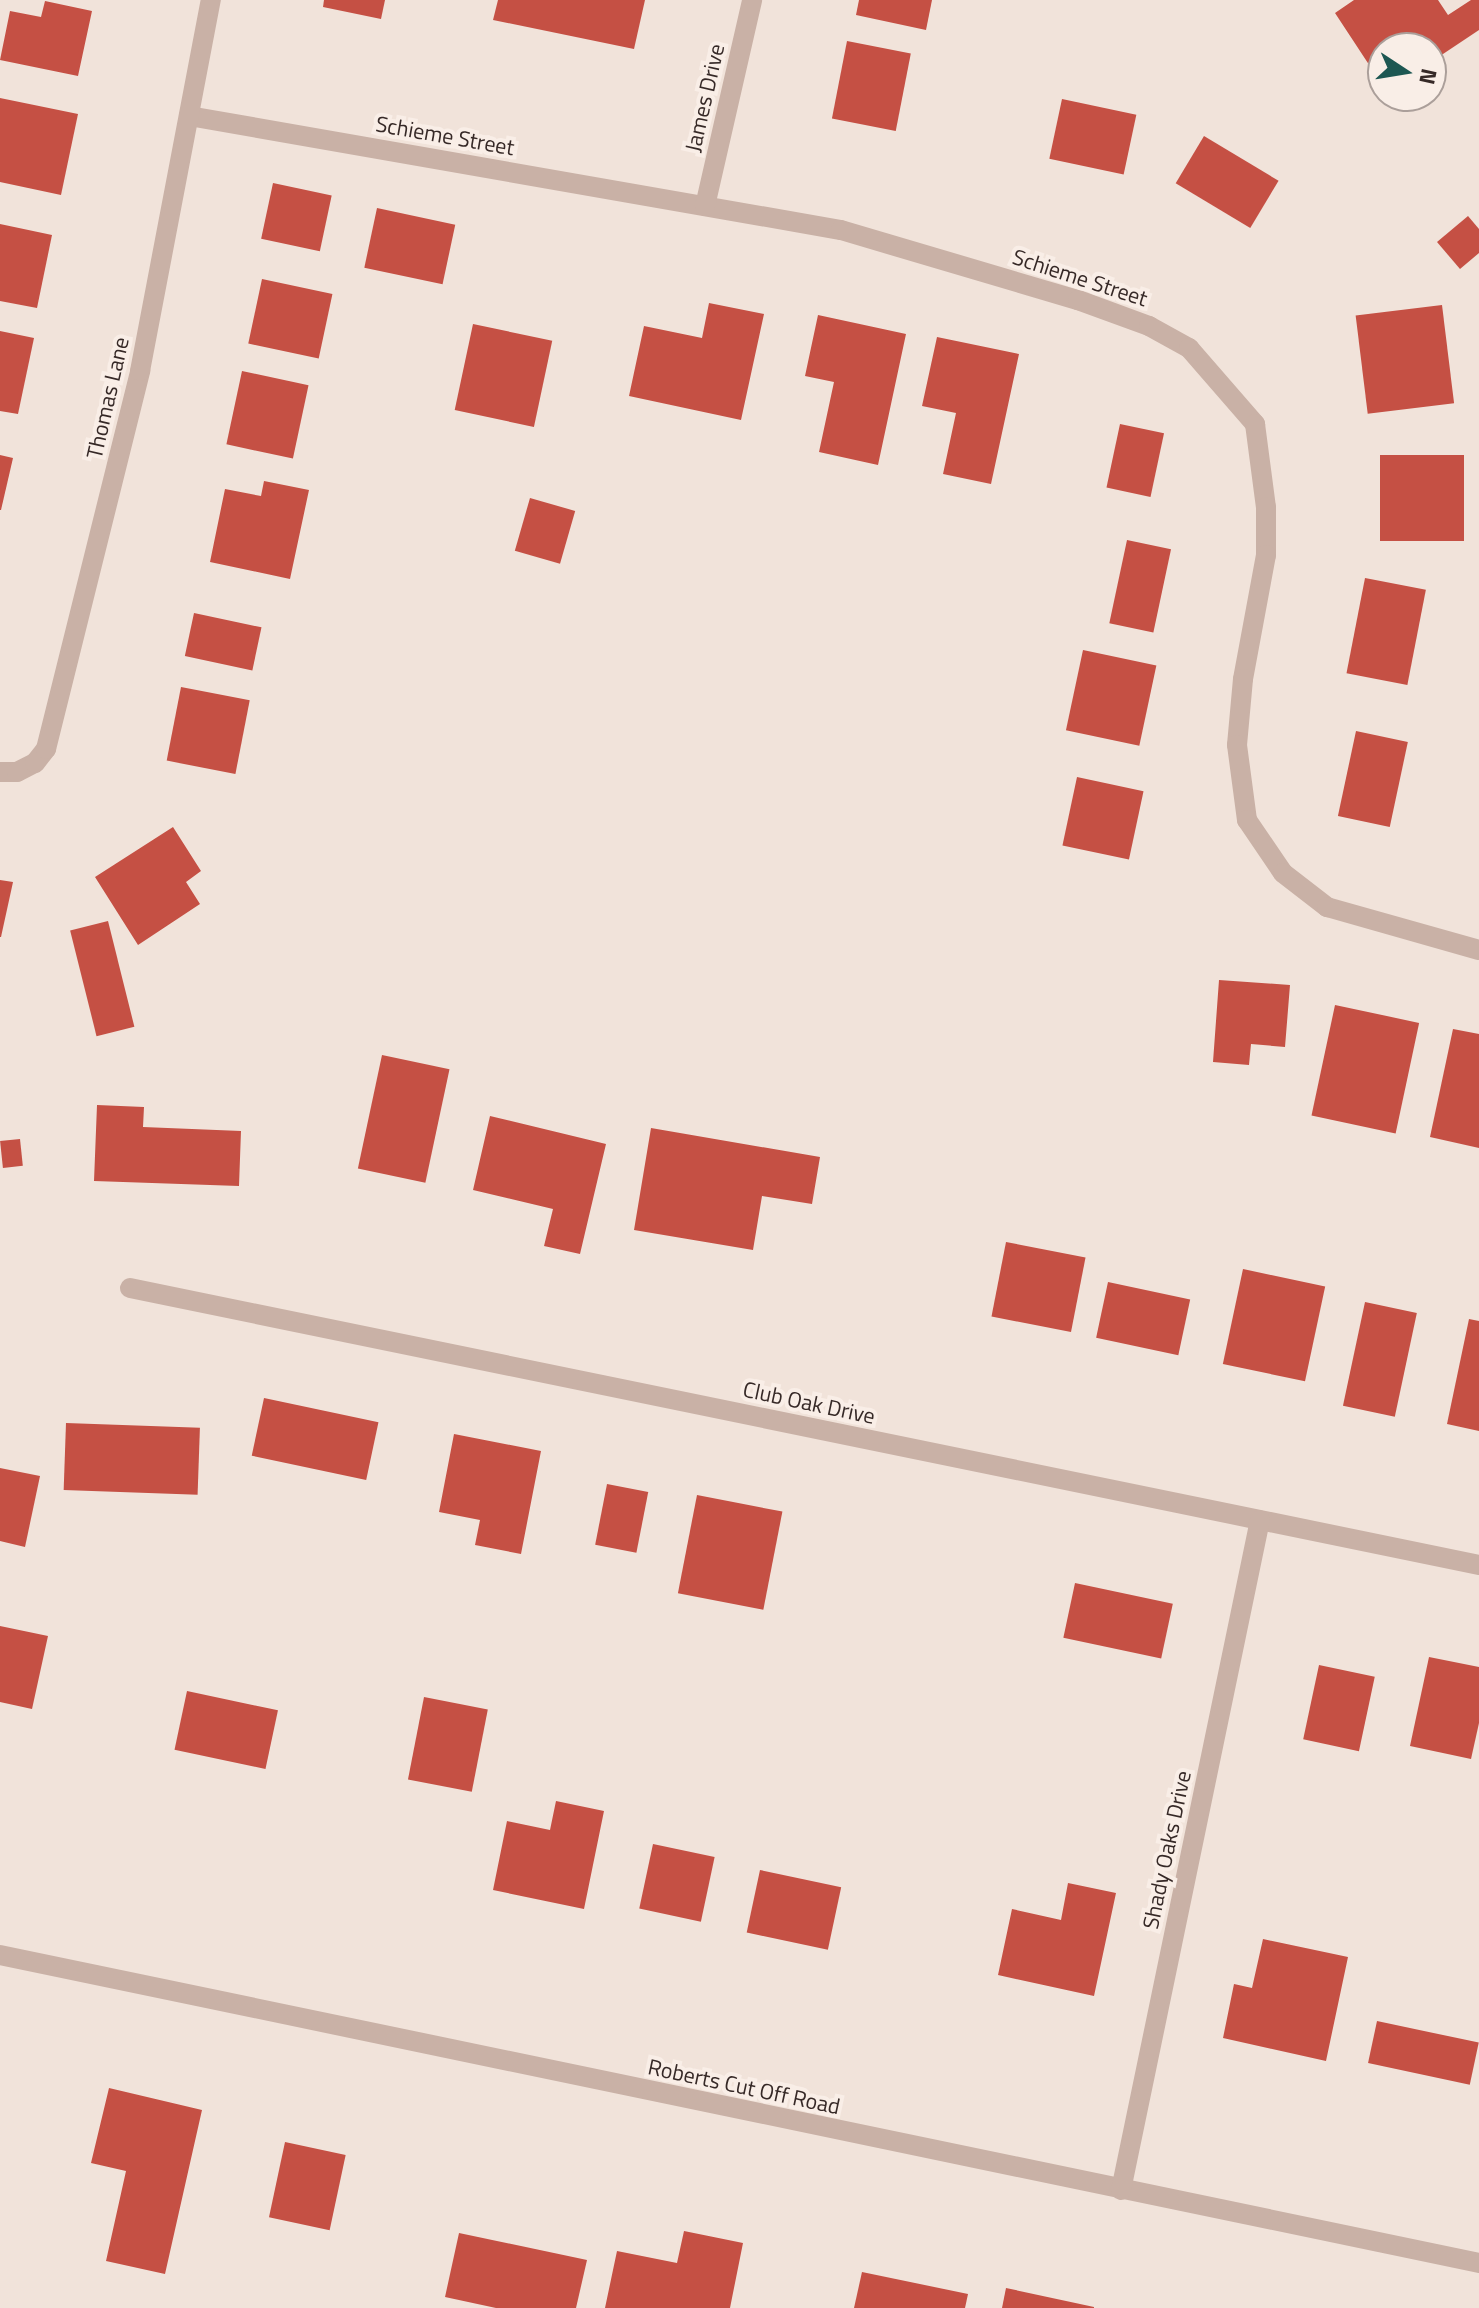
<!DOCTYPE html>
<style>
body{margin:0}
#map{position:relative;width:1479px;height:2308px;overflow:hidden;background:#f1e3da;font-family:"Titillium Web",sans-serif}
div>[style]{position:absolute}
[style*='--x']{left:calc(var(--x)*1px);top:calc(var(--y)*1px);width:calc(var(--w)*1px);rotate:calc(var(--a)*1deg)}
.building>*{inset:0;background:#c55044;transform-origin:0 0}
.minor>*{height:20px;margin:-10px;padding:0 10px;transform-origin:10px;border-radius:10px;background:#c9b1a6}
span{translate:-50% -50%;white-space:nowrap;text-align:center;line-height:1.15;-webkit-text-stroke:8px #f9eee7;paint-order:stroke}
.street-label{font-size:22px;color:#362927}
.north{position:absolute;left:1367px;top:32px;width:80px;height:80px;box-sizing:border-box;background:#f9eee7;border:2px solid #ab9f9a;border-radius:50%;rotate:102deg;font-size:22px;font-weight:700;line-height:32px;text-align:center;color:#362927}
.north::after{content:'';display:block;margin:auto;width:28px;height:36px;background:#1d5752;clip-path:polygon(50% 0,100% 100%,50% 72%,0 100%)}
</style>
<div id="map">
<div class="building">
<i style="clip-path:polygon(324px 0,385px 0,381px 19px,323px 7px)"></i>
<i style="clip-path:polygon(498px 0,645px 0,634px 49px,493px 20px)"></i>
<i style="clip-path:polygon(859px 0,932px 0,926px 30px,856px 15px)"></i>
<i style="clip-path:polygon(1354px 0,1438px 0,1448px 15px,1471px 0,1479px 0,1479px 30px,1431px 62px,1431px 48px,1383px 48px,1383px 86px,1335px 13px)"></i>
<i style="clip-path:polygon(45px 1px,92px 11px,78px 76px,0 60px,10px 11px,41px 17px)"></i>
<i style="left:847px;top:41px;width:65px;height:79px;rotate:11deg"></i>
<i style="clip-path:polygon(0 98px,78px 114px,61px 195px,0 182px)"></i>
<i style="left:1062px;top:99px;width:76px;height:61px;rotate:12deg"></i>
<i style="left:1204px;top:136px;width:87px;height:55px;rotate:31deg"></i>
<i style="left:273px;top:183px;width:60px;height:57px;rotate:12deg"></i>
<i style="left:377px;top:208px;width:80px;height:61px;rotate:12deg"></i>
<i style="clip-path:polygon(1468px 216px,1479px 229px,1479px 253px,1460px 269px,1437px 242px)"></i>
<i style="clip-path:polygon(0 224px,52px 235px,37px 308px,0 301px)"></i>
<i style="left:262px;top:279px;width:72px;height:66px;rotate:12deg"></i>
<i style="clip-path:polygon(709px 303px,764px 314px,741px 420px,629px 396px,644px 326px,702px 338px)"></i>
<i style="left:1442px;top:305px;width:99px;height:87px;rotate:83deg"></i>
<i style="clip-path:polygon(818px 315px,906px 334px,878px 465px,819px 452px,834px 382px,805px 376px)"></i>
<i style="left:473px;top:324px;width:81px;height:88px;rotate:12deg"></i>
<i style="clip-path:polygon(0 331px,34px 338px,18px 414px,0 411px)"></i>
<i style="clip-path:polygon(937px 337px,1019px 354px,991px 484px,943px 474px,956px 413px,922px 406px)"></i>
<i style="left:242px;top:371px;width:68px;height:75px;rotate:12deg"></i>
<i style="left:1120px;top:424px;width:45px;height:65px;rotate:12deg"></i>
<i style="clip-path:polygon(0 455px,13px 458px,1px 510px,0 510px)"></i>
<i style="left:1380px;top:455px;width:84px;height:86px"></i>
<i style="clip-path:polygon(264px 481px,309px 490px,290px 579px,210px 562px,225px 489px,261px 496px)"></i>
<i style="left:530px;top:498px;width:47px;height:55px;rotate:16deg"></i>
<i style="left:1127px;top:540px;width:45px;height:85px;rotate:12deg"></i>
<i style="left:1365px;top:578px;width:62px;height:97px;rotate:11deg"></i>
<i style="left:194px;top:613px;width:69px;height:44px;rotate:12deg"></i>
<i style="left:1083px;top:650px;width:75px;height:82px;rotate:12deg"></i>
<i style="left:181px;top:687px;width:70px;height:75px;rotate:11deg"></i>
<i style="left:1356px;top:731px;width:53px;height:87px;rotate:12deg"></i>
<i style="left:1077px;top:777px;width:68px;height:70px;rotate:12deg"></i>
<i style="clip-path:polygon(173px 827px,201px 871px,186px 882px,200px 904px,138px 945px,95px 877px)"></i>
<i style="clip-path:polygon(0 880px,13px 882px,1px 937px,0 937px)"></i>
<i style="left:108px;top:921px;width:109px;height:39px;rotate:76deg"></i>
<i style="clip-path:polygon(1219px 980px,1290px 985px,1285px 1047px,1251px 1044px,1249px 1065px,1213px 1062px)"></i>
<i style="left:1335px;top:1005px;width:86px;height:113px;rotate:12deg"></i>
<i style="clip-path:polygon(1453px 1029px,1479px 1034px,1479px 1148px,1430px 1137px)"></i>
<i style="left:382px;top:1055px;width:69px;height:116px;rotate:12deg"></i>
<i style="clip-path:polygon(97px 1105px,144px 1107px,143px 1127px,241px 1131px,239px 1186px,94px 1181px)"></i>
<i style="clip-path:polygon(490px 1116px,606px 1144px,580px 1254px,544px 1246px,553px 1209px,473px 1190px)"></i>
<i style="clip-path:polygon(651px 1128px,820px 1157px,812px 1204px,762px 1196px,753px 1250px,634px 1230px)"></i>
<i style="left:20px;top:1139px;width:27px;height:20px;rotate:84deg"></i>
<i style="left:1006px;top:1242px;width:81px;height:76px;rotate:11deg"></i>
<i style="left:1243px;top:1269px;width:84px;height:97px;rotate:12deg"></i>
<i style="left:1108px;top:1282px;width:84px;height:57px;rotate:12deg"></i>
<i style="left:1365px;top:1302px;width:53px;height:106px;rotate:12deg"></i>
<i style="clip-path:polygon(1469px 1319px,1479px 1321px,1479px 1431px,1447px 1424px)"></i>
<i style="left:264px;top:1398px;width:117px;height:59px;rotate:12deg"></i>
<i style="left:66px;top:1423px;width:134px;height:67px;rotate:2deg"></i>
<i style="clip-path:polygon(454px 1434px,541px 1451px,521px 1554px,475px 1545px,480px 1520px,439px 1512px)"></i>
<i style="clip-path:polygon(0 1468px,40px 1476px,25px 1547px,0 1541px)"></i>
<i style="left:607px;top:1484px;width:42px;height:62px;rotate:11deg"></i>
<i style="left:697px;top:1495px;width:87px;height:100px;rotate:11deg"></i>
<i style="left:1075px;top:1583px;width:100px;height:56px;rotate:12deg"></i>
<i style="clip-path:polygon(0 1626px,48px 1636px,32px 1709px,0 1702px)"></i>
<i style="clip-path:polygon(1429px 1657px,1479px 1667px,1479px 1723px,1471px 1759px,1410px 1746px)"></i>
<i style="left:1319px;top:1665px;width:57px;height:76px;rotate:12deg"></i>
<i style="left:187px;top:1691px;width:93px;height:60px;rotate:12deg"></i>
<i style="left:424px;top:1697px;width:65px;height:84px;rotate:11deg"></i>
<i style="clip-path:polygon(556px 1801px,604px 1811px,584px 1909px,493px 1890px,507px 1821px,550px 1830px)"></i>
<i style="left:653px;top:1844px;width:63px;height:66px;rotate:12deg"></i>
<i style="left:760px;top:1870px;width:83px;height:64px;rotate:12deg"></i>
<i style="clip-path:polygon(1068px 1883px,1116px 1893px,1094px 1996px,998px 1975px,1012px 1909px,1061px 1920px)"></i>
<i style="clip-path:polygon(1263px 1939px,1348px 1957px,1326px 2061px,1223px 2038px,1234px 1984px,1252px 1988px)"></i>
<i style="left:1377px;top:2021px;width:104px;height:43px;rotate:12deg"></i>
<i style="clip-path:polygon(109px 2088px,202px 2110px,165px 2274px,106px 2261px,126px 2171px,91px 2163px)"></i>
<i style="left:285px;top:2142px;width:62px;height:77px;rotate:12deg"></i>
<i style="clip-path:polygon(684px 2231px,743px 2243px,730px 2308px,605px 2308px,617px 2251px,677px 2263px)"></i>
<i style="clip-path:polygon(459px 2233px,587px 2260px,576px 2308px,496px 2308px,445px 2297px)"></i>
<i style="clip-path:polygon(862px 2272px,968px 2294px,965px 2308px,854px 2308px)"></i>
<i style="clip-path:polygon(1006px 2288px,1094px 2307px,1094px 2308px,1002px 2308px)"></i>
</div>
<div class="minor">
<i style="--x:189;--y:116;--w:662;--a:9.92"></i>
<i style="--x:841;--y:230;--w:247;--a:16.5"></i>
<i style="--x:1078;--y:300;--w:76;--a:20.1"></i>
<i style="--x:1149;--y:326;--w:46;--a:28.8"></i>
<i style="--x:1189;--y:348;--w:101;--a:49"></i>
<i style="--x:1255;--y:424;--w:84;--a:82.5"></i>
<i style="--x:1266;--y:507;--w:48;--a:90"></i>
<i style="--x:1266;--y:555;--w:126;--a:100.5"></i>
<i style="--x:1243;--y:679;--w:66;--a:95.2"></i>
<i style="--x:1237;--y:745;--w:76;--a:82.4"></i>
<i style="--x:1247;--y:820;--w:64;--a:55.8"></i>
<i style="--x:1283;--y:873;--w:56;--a:37.7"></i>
<i style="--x:1327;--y:907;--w:158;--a:15.8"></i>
<i style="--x:705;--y:206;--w:211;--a:-77.1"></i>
<i style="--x:0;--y:772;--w:17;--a:0"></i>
<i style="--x:17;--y:772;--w:20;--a:-27"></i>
<i style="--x:35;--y:763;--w:18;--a:-52"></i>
<i style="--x:46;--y:749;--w:390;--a:-76"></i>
<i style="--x:140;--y:371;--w:378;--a:-79.2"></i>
<i style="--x:130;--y:1288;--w:1377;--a:11.6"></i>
<i style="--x:0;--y:1955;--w:1511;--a:11.76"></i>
<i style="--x:1121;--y:2190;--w:684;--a:-78.28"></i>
</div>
<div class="street-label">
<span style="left:705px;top:98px;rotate:-77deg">James Drive</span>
<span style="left:445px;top:136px;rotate:10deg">Schieme Street</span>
<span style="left:1080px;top:278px;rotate:18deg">Schieme Street</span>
<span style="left:108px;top:398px;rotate:-77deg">Thomas Lane</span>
<span style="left:809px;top:1403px;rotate:12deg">Club Oak Drive</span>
<span style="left:1167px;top:1850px;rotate:-78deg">Shady Oaks Drive</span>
<span style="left:744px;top:2087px;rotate:12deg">Roberts Cut Off Road</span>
</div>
<div class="north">N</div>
</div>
